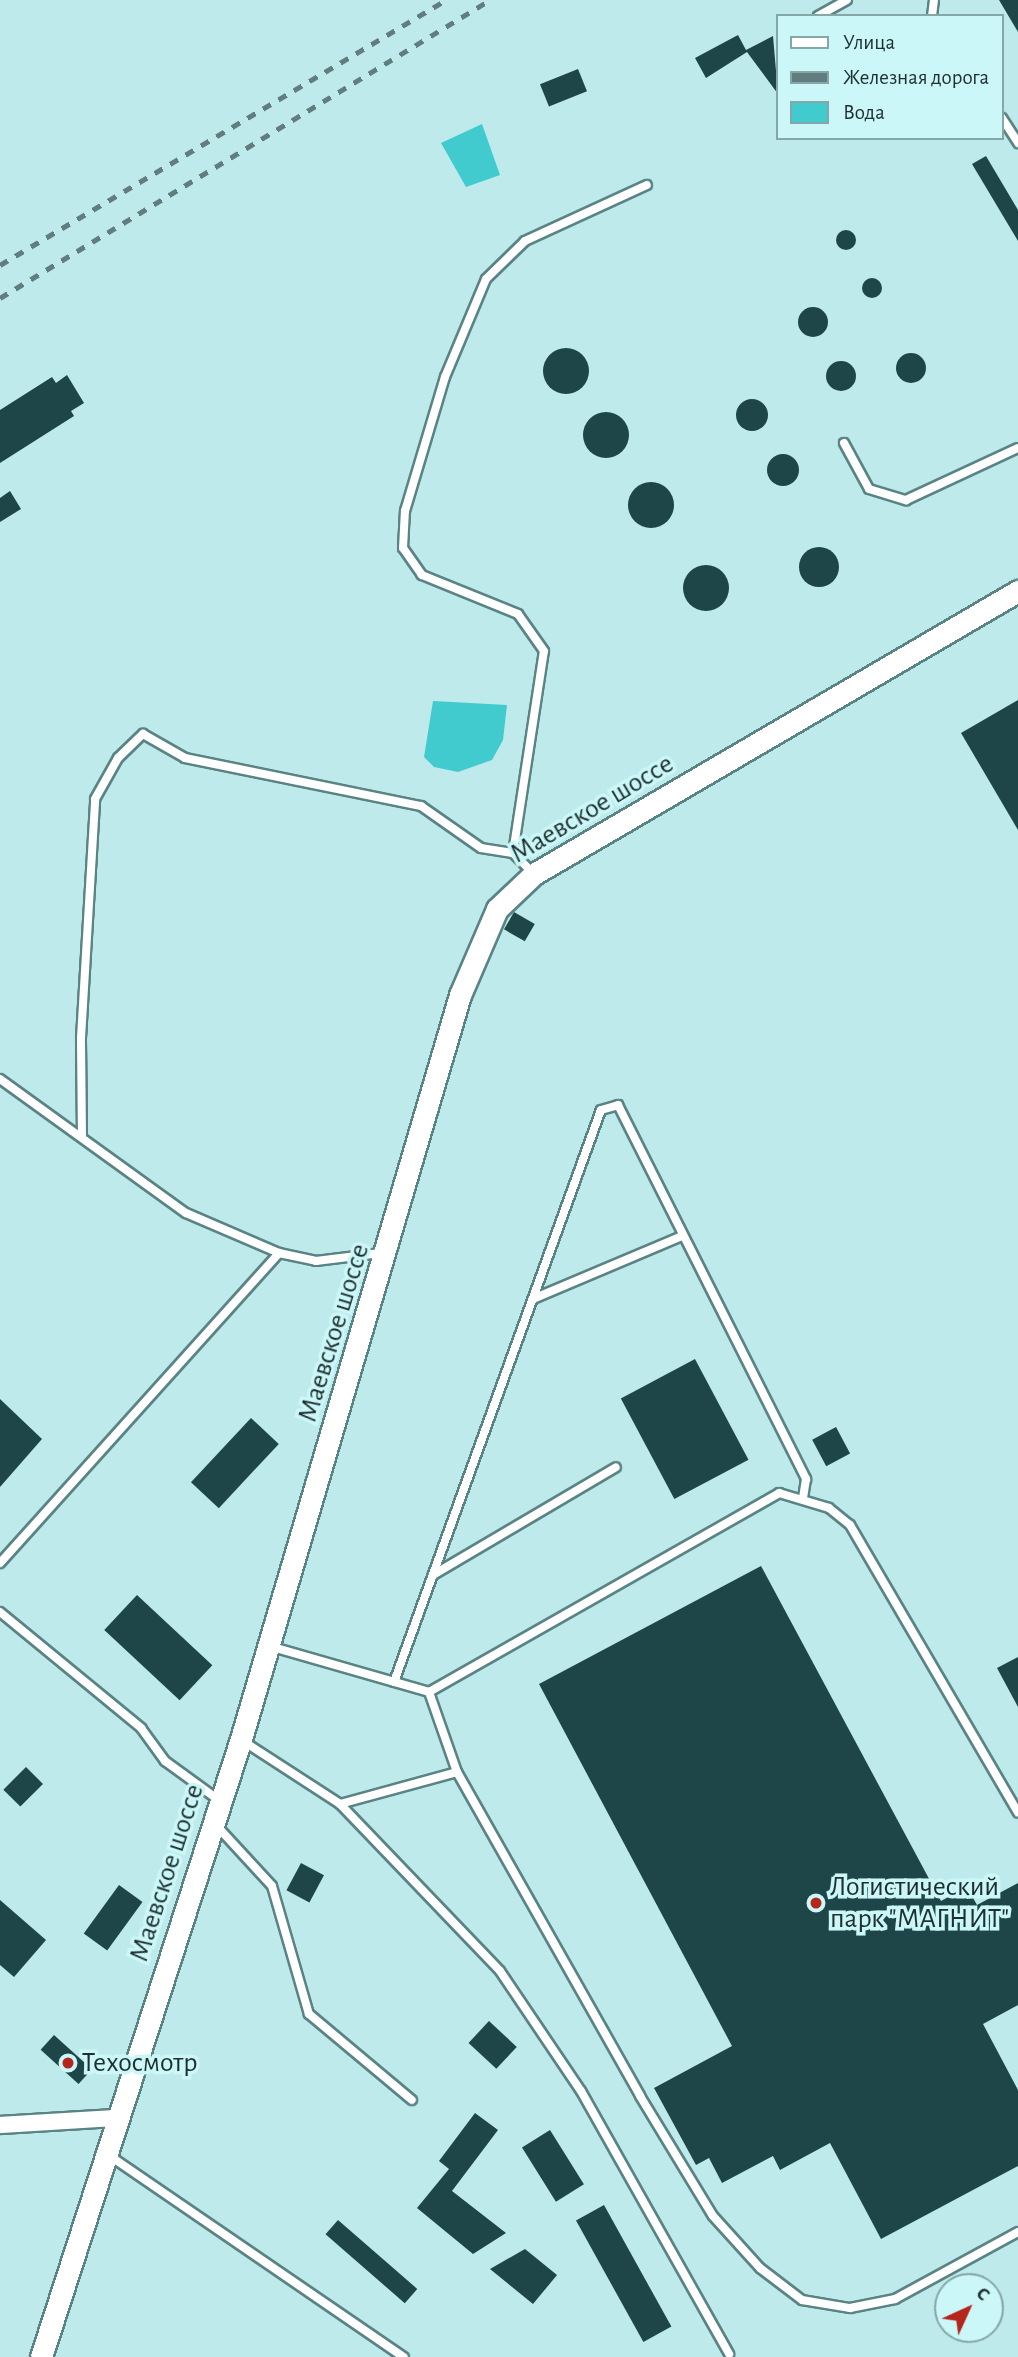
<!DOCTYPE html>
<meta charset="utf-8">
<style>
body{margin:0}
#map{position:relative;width:1018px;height:2357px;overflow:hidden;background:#beeaeb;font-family:"Alegreya Sans",sans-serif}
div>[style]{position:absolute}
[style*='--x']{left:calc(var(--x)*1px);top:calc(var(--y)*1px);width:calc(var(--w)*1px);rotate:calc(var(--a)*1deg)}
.water>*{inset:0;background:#42cbcf}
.building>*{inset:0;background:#1e4648;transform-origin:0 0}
.round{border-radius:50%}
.roads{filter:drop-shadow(2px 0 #5a8384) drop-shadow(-2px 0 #5a8384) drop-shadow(0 2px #5a8384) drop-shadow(0 -2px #5a8384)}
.lane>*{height:8px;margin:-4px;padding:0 4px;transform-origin:4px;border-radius:4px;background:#fff}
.street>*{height:16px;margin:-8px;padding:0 8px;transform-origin:8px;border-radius:8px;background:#fff}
.secondary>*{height:21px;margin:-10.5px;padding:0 10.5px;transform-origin:10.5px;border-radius:10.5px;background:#fff}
.rail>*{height:5px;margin-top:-2.5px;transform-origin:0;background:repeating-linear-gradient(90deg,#617d7e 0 9px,transparent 0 18px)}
.dots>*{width:19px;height:19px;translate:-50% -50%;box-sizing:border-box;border:4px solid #cbf7f8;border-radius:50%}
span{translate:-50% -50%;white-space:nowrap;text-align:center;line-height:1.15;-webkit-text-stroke:7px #cbf7f8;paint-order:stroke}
.street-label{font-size:28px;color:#1e2f2f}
.poi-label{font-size:28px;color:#1e2f2f}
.left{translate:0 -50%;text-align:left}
.legend{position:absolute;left:776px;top:14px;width:228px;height:126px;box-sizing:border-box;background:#cbf7f8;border:2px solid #86a7a8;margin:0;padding:9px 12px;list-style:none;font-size:21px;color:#1e2f2f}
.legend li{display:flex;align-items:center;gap:14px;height:35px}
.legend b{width:35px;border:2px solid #86a7a8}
.north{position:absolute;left:934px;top:2273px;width:70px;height:70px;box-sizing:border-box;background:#cbf7f8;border:2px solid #86a7a8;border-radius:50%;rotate:45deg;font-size:19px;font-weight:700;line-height:28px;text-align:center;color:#1e2f2f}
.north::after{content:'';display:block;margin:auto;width:24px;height:32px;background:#b4251b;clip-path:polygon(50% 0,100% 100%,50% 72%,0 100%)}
</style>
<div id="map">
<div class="water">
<i style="clip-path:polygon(482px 124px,500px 175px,466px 187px,441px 143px)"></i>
<i style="clip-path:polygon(433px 701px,507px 705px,503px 740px,492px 760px,458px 772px,434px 767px,424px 757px)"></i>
</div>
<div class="building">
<i style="clip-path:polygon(999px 0,1018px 0,1018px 32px)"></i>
<i style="clip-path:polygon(738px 35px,746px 50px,773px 36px,778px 94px,747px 52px,706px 78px,695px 58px)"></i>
<i style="left:578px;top:69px;width:24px;height:41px;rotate:68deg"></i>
<i style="clip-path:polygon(986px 156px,1018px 210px,1018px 241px,972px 164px)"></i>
<i class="round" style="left:836px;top:230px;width:20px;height:20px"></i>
<i class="round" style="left:862px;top:278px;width:20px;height:20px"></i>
<i class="round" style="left:798px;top:307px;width:30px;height:30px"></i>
<i class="round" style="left:543px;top:348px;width:46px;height:46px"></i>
<i class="round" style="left:896px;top:353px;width:30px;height:30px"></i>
<i class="round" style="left:826px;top:361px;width:30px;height:30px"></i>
<i style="clip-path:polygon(67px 375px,84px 403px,71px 411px,74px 416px,0 463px,0 410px,52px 377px,56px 383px)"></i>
<i class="round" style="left:736px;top:399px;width:32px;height:32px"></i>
<i class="round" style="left:583px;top:412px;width:46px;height:46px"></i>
<i class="round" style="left:767px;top:454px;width:32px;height:32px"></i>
<i class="round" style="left:628px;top:482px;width:46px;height:46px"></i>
<i style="clip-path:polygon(10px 491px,21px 509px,0 522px,0 498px)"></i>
<i class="round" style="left:799px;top:547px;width:40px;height:40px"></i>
<i class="round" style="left:683px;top:565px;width:46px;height:46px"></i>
<i style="clip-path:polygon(1018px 700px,1018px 830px,961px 733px)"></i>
<i style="left:514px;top:912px;width:24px;height:20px;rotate:30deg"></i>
<i style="left:695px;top:1359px;width:114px;height:84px;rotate:62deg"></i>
<i style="clip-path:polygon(0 1399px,42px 1439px,0 1487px)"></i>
<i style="left:251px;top:1418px;width:38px;height:88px;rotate:43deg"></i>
<i style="left:836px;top:1427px;width:30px;height:27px;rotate:62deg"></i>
<i style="clip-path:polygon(761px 1566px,941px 1901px,967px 1887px,977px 1905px,1018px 1883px,1018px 2005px,983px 2024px,1018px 2090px,1018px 2166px,881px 2239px,830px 2143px,780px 2170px,773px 2156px,722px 2183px,709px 2158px,696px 2165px,654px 2088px,732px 2046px,539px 1684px)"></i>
<i style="left:137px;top:1595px;width:103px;height:48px;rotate:43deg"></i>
<i style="clip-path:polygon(1018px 1657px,1018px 1707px,997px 1668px)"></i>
<i style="left:26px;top:1767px;width:24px;height:32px;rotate:45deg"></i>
<i style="left:301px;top:1863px;width:26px;height:31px;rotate:28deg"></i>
<i style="left:119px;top:1885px;width:29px;height:60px;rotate:36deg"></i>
<i style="clip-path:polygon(0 1900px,46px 1940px,14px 1977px,0 1965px)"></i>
<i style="left:489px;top:2021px;width:38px;height:30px;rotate:43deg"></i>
<i style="left:54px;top:2035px;width:51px;height:20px;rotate:42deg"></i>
<i style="clip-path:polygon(475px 2113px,498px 2130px,452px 2191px,506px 2233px,473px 2254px,417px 2208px,449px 2169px,439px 2161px)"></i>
<i style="left:550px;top:2130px;width:64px;height:33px;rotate:58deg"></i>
<i style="left:604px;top:2205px;width:139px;height:32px;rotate:61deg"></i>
<i style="left:338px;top:2220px;width:105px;height:19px;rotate:41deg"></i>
<i style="clip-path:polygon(525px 2249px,557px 2275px,533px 2304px,490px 2269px)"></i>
</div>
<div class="roads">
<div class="lane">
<i style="--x:818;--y:16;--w:33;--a:-29"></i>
<i style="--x:932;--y:16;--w:16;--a:-83"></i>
<i style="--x:1002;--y:118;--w:30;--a:57"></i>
<i style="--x:844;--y:443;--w:52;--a:61.5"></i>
<i style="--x:869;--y:489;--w:39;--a:17"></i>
<i style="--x:906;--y:500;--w:123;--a:-24.9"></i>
<i style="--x:532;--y:872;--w:27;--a:-135"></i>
<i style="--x:513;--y:853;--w:204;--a:-81.3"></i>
<i style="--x:544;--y:651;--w:45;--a:-125.1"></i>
<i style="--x:518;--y:614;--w:104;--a:-157.9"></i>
<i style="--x:422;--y:575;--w:33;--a:-125"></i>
<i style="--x:403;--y:548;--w:37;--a:-87"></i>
<i style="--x:405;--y:511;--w:140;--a:-73.4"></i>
<i style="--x:445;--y:377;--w:106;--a:-67.3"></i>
<i style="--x:486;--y:279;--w:54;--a:-44.3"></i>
<i style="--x:525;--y:241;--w:134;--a:-24.7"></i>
<i style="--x:0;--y:1079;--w:229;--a:35.8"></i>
<i style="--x:186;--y:1213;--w:101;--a:23.3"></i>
<i style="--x:279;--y:1253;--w:38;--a:12"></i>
<i style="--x:316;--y:1261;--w:65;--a:-7"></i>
<i style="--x:82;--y:1137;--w:99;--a:-90.6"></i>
<i style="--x:81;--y:1038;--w:239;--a:-86.6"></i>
<i style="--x:95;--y:799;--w:47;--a:-60.7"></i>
<i style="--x:118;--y:758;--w:35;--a:-44"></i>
<i style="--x:143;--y:734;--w:48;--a:29.7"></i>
<i style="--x:185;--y:758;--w:241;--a:11.5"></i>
<i style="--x:421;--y:806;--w:73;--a:35"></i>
<i style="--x:481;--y:848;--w:32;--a:9"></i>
<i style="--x:533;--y:1299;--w:162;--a:-22.9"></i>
<i style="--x:0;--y:1563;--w:417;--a:-48"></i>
<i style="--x:433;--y:1575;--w:212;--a:-30.5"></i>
<i style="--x:0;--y:1612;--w:183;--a:39.4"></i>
<i style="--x:141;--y:1728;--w:41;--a:54"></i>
<i style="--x:165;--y:1761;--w:68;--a:36"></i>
<i style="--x:269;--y:1646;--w:166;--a:16"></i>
<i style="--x:394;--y:1682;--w:608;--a:-70.11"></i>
<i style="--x:601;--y:1110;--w:18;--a:-16"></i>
<i style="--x:618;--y:1105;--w:419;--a:63.3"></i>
<i style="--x:806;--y:1479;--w:19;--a:99"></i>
<i style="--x:243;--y:1741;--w:116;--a:33"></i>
<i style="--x:340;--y:1804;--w:121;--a:-15.3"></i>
<i style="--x:457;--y:1772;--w:85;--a:-109.3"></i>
<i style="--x:429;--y:1692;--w:403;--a:-29.6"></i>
<i style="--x:779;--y:1493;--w:52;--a:16.7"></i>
<i style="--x:829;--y:1508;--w:27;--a:39"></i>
<i style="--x:850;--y:1525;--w:333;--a:59.7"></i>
<i style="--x:457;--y:1772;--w:372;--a:60.5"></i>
<i style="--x:640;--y:2096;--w:140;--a:58.7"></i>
<i style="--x:713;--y:2216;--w:70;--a:47.9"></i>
<i style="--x:760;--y:2268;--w:53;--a:37.3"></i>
<i style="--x:802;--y:2300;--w:49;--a:9.5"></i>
<i style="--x:850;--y:2308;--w:46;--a:-11.3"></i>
<i style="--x:895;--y:2299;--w:140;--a:-28.6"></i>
<i style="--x:340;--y:1804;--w:231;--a:46.2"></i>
<i style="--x:500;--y:1971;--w:145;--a:56"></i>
<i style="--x:581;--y:2091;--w:302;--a:60.6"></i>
<i style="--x:215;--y:1824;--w:84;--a:47.4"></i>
<i style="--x:272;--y:1886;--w:133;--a:73.9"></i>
<i style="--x:309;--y:2014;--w:134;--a:39.9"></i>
<i style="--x:110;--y:2156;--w:356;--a:34.4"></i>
</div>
<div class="street">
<i style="--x:0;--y:2125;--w:115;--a:-3.5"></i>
</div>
<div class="secondary">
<i style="--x:41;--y:2357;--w:650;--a:-72.07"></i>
<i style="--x:241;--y:1739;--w:776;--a:-73.6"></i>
<i style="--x:460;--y:995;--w:94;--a:-66.7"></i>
<i style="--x:497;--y:909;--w:51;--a:-43.4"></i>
<i style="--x:534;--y:874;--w:561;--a:-30.32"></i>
</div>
</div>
<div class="rail">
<i style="--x:0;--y:265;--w:519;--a:-30.72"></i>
<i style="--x:0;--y:298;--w:574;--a:-31.31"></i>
</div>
<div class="dots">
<i style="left:816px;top:1903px;background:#b4251b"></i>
<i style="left:68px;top:2063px;background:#b4251b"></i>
</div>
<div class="street-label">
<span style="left:592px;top:809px;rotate:-31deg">Маевское шоссе</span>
<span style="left:334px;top:1333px;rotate:-73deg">Маевское шоссе</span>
<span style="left:167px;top:1873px;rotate:-72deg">Маевское шоссе</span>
</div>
<div class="poi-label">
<span class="left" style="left:830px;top:1903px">Логистический<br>парк "МАГНИТ"</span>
<span class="left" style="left:82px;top:2063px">Техосмотр</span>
</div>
<ul class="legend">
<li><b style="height:9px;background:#fff"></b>Улица</li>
<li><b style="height:9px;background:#617d7e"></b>Железная дорога</li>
<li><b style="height:19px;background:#42cbcf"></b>Вода</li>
</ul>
<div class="north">С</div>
</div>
